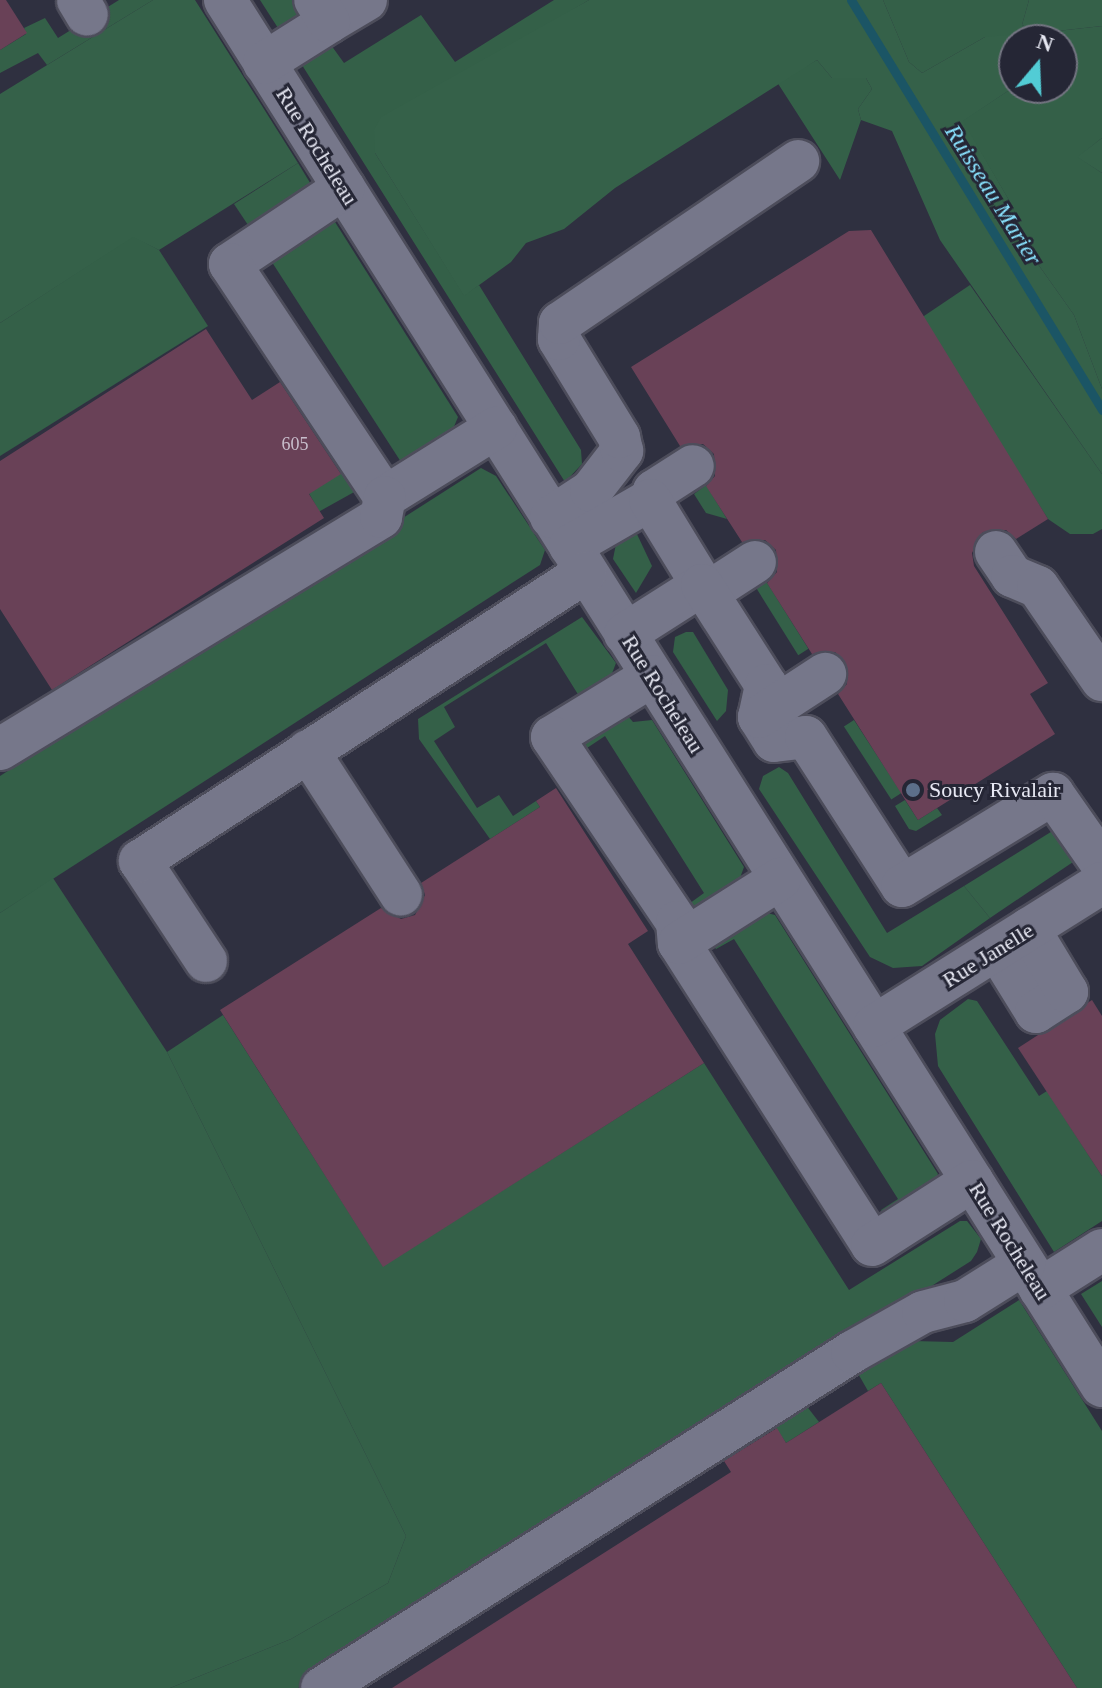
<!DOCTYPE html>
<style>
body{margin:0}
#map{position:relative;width:1102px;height:1688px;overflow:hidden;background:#2f3040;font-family:"Times New Roman",serif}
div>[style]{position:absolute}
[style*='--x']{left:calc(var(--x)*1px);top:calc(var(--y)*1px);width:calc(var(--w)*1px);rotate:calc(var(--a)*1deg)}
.green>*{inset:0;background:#346048;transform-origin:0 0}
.forest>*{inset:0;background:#356149}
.stream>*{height:9px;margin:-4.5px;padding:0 4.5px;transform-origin:4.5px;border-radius:4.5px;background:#1b5565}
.building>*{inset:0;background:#694157}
.roads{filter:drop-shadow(2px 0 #4d4d5b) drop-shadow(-2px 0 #4d4d5b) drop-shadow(0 2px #4d4d5b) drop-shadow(0 -2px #4d4d5b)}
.minor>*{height:42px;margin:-21px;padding:0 21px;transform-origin:21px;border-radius:21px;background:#76778a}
.dots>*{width:22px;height:22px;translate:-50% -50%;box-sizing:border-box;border:4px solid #252635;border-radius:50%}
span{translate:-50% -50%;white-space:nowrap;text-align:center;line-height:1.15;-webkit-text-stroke:6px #252635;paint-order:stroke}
.number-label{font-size:18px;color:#c8becc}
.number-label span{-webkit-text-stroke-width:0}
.street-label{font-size:22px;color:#e7e8f3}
.poi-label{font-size:22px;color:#e7e8f3}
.left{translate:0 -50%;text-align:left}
.water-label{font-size:24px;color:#88e1fd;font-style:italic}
.north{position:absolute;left:998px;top:24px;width:80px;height:80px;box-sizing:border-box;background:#252635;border:2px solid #737481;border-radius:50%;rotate:19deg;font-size:22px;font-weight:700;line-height:32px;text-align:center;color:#e7e8f3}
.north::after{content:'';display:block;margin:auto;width:28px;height:36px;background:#52ccd5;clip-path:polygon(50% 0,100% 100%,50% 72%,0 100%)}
</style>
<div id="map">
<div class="green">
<i style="clip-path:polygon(119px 0,153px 0,47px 65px,38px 53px,0 73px,0 50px,26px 34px,24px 28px,45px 18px,58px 38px)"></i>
<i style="clip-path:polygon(260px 0,305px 0,310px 7px,278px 28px)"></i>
<i style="clip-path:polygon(554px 0,589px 0,492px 58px,375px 153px,464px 295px,479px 285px,581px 450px,582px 464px,565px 482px,302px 65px,331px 45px,344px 63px,421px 15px,455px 62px)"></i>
<i style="clip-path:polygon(883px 0,1029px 0,1022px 25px,1039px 33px,1102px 26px,1102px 138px,1078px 157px,1102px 173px,1102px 389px,1074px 315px,1023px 243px,1013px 207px,962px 121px,1014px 87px,1062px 88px,1062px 40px,985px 37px,922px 73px,909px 62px)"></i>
<i style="clip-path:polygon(817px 60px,832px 78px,866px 78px,872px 89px,858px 109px,861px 120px,840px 180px,777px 82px)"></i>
<i style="clip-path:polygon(298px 163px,312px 186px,252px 231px,234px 204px)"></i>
<i style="clip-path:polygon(325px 221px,335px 222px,458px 417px,453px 429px,401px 462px,268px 256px)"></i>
<i style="clip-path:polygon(133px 236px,159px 250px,208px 326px,0 456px,0 323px)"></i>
<i style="clip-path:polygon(970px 285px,1102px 474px,1102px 529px,1093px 534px,1070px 534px,1048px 519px,921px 318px)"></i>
<i style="clip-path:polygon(481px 468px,496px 476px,545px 550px,540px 565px,0 913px,0 776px)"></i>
<i style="left:343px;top:472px;width:23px;height:40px;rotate:61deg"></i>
<i style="clip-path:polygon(706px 485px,727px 519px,706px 513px,694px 494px)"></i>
<i style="clip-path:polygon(635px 530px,652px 566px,636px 593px,613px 559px,617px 539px)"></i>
<i style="left:766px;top:581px;width:80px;height:12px;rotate:58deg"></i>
<i style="clip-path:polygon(582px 617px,616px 663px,611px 676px,579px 696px,546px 643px,444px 707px,455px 727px,434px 741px,477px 808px,499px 795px,513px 816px,536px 801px,540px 807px,490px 839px,419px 739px,418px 719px)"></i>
<i style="clip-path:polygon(686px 632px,693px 632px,728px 690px,726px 711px,717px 721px,673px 652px,675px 637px)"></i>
<i style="clip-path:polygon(627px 715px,633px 722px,652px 720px,744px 867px,740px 878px,690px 910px,686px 906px,704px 893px,605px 736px,587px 748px,583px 743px)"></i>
<i style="left:854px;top:720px;width:87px;height:12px;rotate:57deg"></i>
<i style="clip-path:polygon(779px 767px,788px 773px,887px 933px,964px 886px,990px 918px,922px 966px,893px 968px,870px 957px,759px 789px,763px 776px)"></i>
<i style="clip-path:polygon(905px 800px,918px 820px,937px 808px,942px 815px,916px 831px,909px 829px,895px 806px)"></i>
<i style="clip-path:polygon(763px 912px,775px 915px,938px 1174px,934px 1183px,884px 1216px,881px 1210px,898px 1199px,734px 939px,716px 949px,712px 944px)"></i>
<i style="clip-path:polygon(968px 999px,977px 1001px,1039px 1096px,1047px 1091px,1102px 1176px,1102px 1221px,1054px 1252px,938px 1066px,935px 1034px,940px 1020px)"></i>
<i style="clip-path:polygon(223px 1015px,383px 1266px,704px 1063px,849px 1290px,960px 1221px,967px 1221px,981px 1239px,977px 1252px,971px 1261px,298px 1688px,170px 1688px,291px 1639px,388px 1583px,406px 1536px,167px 1052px)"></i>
<i style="clip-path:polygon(1102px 1281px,1102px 1327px,1081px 1294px)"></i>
<i style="clip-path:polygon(1019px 1300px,1102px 1431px,1102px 1688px,1077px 1688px,881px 1383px,868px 1391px,856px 1370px,913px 1341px,953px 1342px)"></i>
<i style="clip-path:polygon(805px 1404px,819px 1422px,786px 1443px,771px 1420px)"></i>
</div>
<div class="forest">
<i style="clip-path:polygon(153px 0,195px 0,298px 163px,159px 250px,133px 237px,0 323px,0 94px)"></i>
<i style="clip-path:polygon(589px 0,883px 0,909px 62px,922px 73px,985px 37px,1009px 35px,1014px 40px,1014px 87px,963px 121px,1013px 207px,1023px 243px,1074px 315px,1102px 389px,1102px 474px,940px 240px,892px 131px,861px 120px,858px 109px,872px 89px,866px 78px,832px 78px,817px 60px,615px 188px,564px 229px,526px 243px,511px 262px,464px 296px,375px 153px,374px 130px,381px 117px)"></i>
<i style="clip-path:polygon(1029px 0,1102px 0,1102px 26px,1039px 33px,1022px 25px)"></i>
<i style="clip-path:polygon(1102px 138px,1102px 173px,1077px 157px)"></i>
<i style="clip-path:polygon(1054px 830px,1076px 860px,990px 918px,964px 886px)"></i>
<i style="clip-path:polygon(53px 878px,167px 1052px,406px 1536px,388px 1583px,291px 1639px,170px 1688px,0 1688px,0 913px)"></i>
</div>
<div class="stream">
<i style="--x:851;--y:0;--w:481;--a:58.5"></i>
</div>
<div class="building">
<i style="clip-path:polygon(0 0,6px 0,27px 33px,0 50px)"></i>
<i style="clip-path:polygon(871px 230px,1048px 519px,1016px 539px,1006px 530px,983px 532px,972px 553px,974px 566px,1048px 683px,1030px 694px,1055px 734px,918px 820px,838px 694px,847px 684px,845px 662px,835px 652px,812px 654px,767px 583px,777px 572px,776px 550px,765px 540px,742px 542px,706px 486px,715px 476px,714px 454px,703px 444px,680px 446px,631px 367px,849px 231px)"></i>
<i style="clip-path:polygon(206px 329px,252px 400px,280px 382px,341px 474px,309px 494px,324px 518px,52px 690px,0 609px,0 461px)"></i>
<i style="clip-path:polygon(556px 788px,648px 931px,628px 944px,704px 1063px,383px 1267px,220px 1010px,381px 908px,401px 919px,415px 915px,425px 895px,421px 883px,540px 807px,536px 801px)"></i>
<i style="clip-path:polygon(1092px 1000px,1102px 1016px,1102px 1176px,1018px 1048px)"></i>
<i style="clip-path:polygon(881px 1383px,1077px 1688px,392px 1688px,731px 1472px,724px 1461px,777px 1428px,786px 1443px)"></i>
</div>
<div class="roads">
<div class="minor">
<i style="--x:78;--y:0;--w:17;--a:59"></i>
<i style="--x:225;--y:0;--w:1640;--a:57.68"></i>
<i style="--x:329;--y:22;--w:43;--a:-30.7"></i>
<i style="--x:264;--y:63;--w:77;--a:-32.2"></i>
<i style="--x:329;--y:22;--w:26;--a:-122"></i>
<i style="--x:344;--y:188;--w:137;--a:146.3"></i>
<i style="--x:230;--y:264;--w:280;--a:56.4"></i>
<i style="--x:385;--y:497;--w:131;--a:-31.9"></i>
<i style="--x:650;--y:500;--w:10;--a:-66"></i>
<i style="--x:654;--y:491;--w:46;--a:-32.7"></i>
<i style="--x:551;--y:517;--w:48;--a:-33"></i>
<i style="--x:591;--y:491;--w:51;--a:-52.2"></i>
<i style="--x:622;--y:451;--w:14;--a:-102"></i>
<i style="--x:619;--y:437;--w:115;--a:-121.5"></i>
<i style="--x:559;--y:339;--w:16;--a:-86"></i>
<i style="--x:560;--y:323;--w:288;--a:-34.2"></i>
<i style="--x:570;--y:546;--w:92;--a:-29.9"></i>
<i style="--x:650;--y:500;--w:100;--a:58.5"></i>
<i style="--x:996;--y:552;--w:29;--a:56"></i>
<i style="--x:1012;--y:576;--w:28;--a:23"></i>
<i style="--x:1038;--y:587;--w:113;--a:55.5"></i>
<i style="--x:707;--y:593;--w:57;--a:-32.9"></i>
<i style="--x:625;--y:634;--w:91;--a:-32.5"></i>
<i style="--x:702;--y:585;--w:119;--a:57.4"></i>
<i style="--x:766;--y:685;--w:33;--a:102"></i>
<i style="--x:759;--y:717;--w:28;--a:58"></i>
<i style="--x:774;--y:741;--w:32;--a:-7"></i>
<i style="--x:806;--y:737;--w:177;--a:57.2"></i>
<i style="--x:902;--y:886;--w:177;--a:-31.4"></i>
<i style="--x:1053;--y:794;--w:85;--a:55"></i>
<i style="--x:652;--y:676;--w:117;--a:148.6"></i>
<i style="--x:552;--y:737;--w:223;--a:56"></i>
<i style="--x:677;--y:922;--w:21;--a:85"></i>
<i style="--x:679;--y:943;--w:358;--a:57.4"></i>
<i style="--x:872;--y:1245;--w:119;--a:-32.6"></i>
<i style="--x:759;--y:717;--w:79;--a:-33.1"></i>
<i style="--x:0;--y:749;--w:446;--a:-31.3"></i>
<i style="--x:381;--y:517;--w:20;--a:-79"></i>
<i style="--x:308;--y:751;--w:171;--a:57.1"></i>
<i style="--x:679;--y:943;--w:120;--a:-32.4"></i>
<i style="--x:997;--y:949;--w:74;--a:58.2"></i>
<i style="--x:1036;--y:1012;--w:37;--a:-33"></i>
<i style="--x:1067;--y:992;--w:74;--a:-121.1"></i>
<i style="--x:206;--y:961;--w:120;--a:-123.4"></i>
<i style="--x:140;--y:861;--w:531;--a:-32.94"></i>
<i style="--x:874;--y:1026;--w:269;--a:-32.1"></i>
<i style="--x:1040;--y:1289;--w:73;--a:-32.2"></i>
<i style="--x:322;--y:1688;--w:628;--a:-32.37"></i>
<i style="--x:852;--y:1352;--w:81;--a:-29.4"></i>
<i style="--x:923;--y:1312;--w:43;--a:-14.7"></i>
<i style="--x:965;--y:1301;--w:70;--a:-32.1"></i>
</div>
</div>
<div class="dots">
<i style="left:913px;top:790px;background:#5c6f8a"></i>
</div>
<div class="number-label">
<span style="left:295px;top:444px">605</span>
</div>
<div class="street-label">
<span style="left:317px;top:146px;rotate:58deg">Rue Rocheleau</span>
<span style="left:663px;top:694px;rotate:58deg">Rue Rocheleau</span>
<span style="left:988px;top:955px;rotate:-32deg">Rue Janelle</span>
<span style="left:1010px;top:1241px;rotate:58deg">Rue Rocheleau</span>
</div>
<div class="poi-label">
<span class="left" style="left:929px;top:790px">Soucy Rivalair</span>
</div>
<div class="water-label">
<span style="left:993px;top:195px;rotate:58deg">Ruisseau Marier</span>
</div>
<div class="north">N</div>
</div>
